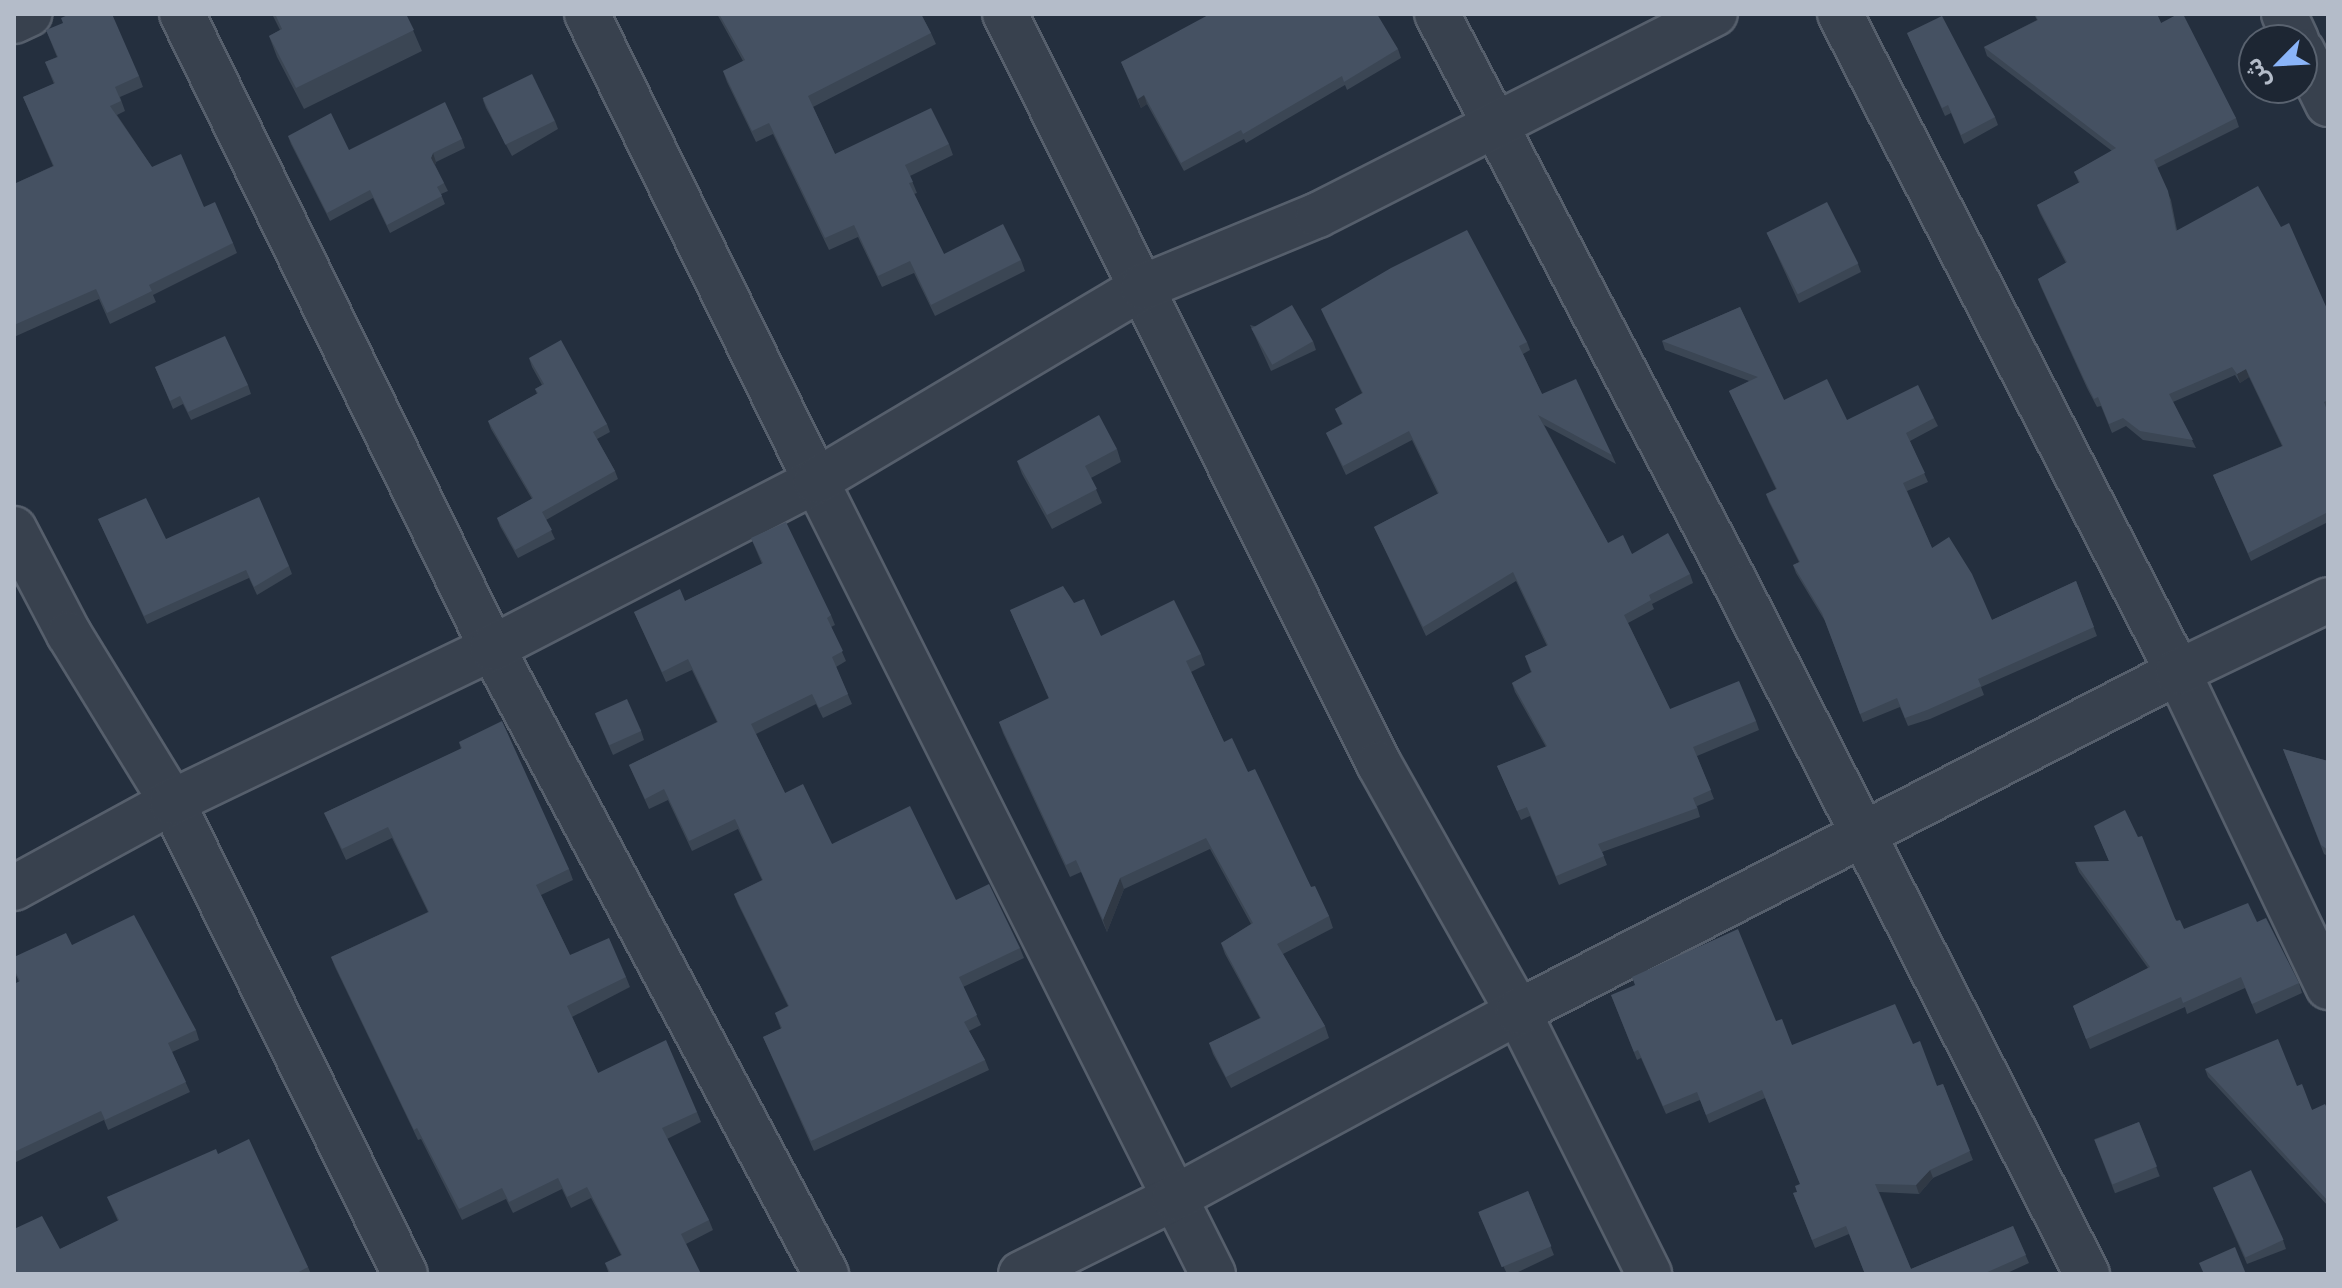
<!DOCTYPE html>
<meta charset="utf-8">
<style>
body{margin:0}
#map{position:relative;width:2342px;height:1288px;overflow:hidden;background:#242f3e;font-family:Figtree,"Noto Sans Arabic",sans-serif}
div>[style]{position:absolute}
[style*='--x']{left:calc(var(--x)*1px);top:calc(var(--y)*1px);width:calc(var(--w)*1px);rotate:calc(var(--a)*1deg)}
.roads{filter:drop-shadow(2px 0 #565f6c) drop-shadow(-2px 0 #565f6c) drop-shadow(0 2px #565f6c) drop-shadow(0 -2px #565f6c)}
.minor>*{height:44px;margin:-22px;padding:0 22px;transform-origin:22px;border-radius:22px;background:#38414e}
.wall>*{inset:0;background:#3b4654;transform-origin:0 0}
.shaded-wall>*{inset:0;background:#303945}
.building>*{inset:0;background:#455162;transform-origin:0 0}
span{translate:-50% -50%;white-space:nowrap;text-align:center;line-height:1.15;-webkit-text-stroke:8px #1d2633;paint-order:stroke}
.frame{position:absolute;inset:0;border:16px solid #b4bcc9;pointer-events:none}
.north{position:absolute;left:2238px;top:24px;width:80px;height:80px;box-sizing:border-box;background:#1d2633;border:2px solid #59626f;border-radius:50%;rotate:246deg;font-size:22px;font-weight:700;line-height:32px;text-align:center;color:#b4bcc9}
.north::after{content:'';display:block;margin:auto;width:28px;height:36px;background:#8ab4f8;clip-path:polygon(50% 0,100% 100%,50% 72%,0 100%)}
</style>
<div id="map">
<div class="roads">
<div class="minor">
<i style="--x:182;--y:14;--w:706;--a:63.94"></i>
<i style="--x:492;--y:648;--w:710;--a:61.92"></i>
<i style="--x:587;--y:14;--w:520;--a:63.88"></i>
<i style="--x:816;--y:481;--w:887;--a:63.41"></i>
<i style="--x:1005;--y:14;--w:838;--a:63.5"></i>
<i style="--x:1379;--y:764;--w:284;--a:60.7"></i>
<i style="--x:1518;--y:1012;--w:293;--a:63.4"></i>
<i style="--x:1437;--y:14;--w:648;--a:62.33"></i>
<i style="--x:1738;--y:588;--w:770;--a:63.04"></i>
<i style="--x:1840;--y:14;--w:740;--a:62.81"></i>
<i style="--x:2178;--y:672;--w:349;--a:64.5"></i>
<i style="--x:2284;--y:14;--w:29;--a:65"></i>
<i style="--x:14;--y:21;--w:17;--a:-25"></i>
<i style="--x:2302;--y:51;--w:59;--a:63.9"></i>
<i style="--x:14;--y:529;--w:119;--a:62.4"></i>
<i style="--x:69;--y:634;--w:197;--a:58.5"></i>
<i style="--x:172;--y:802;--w:526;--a:63.73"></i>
<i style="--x:14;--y:888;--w:180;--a:-28.6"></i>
<i style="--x:172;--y:802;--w:355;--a:-25.7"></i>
<i style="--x:492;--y:648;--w:365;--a:-27.3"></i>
<i style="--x:816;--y:481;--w:380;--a:-30.7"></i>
<i style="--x:1143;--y:287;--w:189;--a:-22.4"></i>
<i style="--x:1318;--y:215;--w:445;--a:-26.9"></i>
<i style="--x:1021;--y:1274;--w:171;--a:-26.4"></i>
<i style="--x:1174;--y:1198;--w:391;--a:-28.4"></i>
<i style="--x:1518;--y:1012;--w:742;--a:-27.26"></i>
<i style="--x:2178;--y:672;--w:166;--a:-25.6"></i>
</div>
</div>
<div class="wall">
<i style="clip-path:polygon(272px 14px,406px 14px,422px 51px,304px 109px,277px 57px,269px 36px,280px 30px)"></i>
<i style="clip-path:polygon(717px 14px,921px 14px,931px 33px,936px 44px,813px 107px,835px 154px,949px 144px,953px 155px,910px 176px,917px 193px,914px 194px,944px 254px,1021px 260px,1025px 271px,935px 316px,914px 273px,882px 287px,858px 237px,829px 250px,773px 134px,756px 142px,727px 82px,723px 71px,743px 61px)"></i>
<i style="clip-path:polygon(2034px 14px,2157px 14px,2161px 23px,2236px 118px,2239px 127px,2157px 168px,2171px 200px,2177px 230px,2328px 311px,2328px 410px,2327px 411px,2328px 413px,2328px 522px,2251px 561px,2213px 475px,2282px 446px,2249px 377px,2240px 383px,2235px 375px,2173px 402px,2196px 448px,2143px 440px,2126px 426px,2112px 433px,2101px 406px,2097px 407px,2087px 388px,2041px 287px,2038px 279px,2066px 263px,2040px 213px,2037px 205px,2079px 183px,2074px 172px,2112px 151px,1987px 56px,1984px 47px,2037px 20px)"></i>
<i style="clip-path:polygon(1250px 15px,1398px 49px,1401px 58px,1347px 90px,1345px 85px,1246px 143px,1244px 139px,1184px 171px,1147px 104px,1141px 108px,1121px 62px)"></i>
<i style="clip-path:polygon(46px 30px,139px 76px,143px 87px,120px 97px,125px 111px,117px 115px,152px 167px,204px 207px,233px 243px,237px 253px,153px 295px,156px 302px,110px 324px,99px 299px,14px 337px,14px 184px,53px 166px,23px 97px,54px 84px,45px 62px,57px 57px)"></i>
<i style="clip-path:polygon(1907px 33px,1995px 117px,1998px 125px,1964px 144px,1951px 113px,1945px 116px)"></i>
<i style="clip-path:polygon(483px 100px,555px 121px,558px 129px,512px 156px,486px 108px)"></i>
<i style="clip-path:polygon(288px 136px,349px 150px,462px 139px,465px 148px,436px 162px,435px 165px,448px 191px,441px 194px,445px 204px,390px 233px,373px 198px,330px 221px,291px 144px)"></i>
<i style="clip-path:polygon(1767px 233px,1858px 264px,1861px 272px,1799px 303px)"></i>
<i style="clip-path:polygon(1740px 307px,1784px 400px,1847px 420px,1934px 418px,1938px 426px,1910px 441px,1928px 482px,1907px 491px,1932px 548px,1992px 620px,2076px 581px,2097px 636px,1981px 687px,1984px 695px,1930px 719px,1908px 726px,1900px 707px,1863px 722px,1825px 621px,1796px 573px,1793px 565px,1799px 562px,1769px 502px,1766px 494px,1776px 489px,1729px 391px,1749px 381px,1665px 350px,1662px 341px)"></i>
<i style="clip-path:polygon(1321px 309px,1527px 342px,1530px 350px,1523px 354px,1542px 394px,1612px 455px,1616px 464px,1544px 425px,1608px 543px,1632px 554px,1690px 574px,1693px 583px,1652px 604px,1654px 609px,1628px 623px,1670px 709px,1756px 721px,1759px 730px,1697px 756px,1714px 799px,1697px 806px,1700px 817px,1602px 852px,1607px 865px,1559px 885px,1530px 816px,1521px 820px,1497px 766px,1546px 747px,1515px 692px,1512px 683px,1531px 672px,1525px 656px,1547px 646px,1516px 581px,1426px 636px,1374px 527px,1438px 494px,1412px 440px,1346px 475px,1326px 433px,1342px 424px,1335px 409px,1362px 393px,1325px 318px)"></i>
<i style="clip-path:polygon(1250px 325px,1313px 341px,1316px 350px,1271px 371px)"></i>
<i style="clip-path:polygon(529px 358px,607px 424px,610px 432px,597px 439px,615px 471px,618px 479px,546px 520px,555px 539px,518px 558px,500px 526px,497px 518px,532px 499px,491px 429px,488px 421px,537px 394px,535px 389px,542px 385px,532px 367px)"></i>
<i style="clip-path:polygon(155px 367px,248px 385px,251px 394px,191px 420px,183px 404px,173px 409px)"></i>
<i style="clip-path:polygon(1117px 449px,1121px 462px,1091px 478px,1102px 503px,1052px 529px,1022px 474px,1017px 461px)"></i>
<i style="clip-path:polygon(98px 519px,166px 539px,289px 566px,292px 574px,257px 595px,249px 578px,147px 624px)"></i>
<i style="clip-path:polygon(751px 538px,831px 615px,835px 625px,831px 627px,846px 661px,836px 667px,852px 704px,823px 718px,816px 704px,756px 734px,785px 793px,832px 844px,956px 900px,1020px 948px,1024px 958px,963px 987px,981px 1025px,969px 1031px,985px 1060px,989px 1070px,814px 1151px,763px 1037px,781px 1029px,775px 1013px,788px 1006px,738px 904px,734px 894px,762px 880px,738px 829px,692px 851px,668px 800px,649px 809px,629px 765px,717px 722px,692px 670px,666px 682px,634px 612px,685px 601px,762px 564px)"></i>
<i style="clip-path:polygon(1074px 603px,1101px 636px,1201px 654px,1205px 665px,1191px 672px,1224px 742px,1248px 772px,1311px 887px,1329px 916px,1333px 928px,1283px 954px,1325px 1026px,1329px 1038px,1231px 1088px,1213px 1054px,1209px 1043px,1260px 1018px,1225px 954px,1221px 943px,1251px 924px,1210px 849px,1124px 889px,1107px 932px,1081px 872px,1070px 877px,1003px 733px,999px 722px,1049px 699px,1010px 610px)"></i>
<i style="clip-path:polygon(595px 714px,641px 731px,644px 740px,613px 755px)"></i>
<i style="clip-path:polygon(459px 742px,569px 869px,573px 880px,541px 895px,570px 955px,626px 977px,630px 987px,572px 1017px,598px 1073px,697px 1112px,701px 1122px,667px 1139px,709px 1220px,713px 1230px,686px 1244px,701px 1274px,609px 1274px,605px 1263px,621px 1255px,591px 1198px,571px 1208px,562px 1189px,513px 1213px,506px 1199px,462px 1220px,421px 1139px,418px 1140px,335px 967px,331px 957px,428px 912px,392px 838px,346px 860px,324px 813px,461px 749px)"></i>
<i style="clip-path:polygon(2283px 749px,2328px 761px,2328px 856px,2324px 854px)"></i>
<i style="clip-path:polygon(2094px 826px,2184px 929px,2257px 922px,2299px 983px,2302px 993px,2256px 1014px,2245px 988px,2187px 1014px,2185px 1007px,2090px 1049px,2073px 1006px,2148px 968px,2079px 872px,2075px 862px,2109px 861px)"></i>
<i style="clip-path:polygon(72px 945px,196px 1030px,199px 1040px,172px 1052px,190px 1092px,108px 1130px,104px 1120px,14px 1163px,14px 984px,19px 982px,14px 971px,14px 957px)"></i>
<i style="clip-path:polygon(1611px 995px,1776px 1021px,1792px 1045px,1913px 1044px,1937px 1086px,1943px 1084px,1973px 1160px,1933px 1178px,1919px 1194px,1879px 1192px,1911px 1269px,2013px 1226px,2029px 1263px,2005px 1274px,1865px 1274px,1849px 1234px,1815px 1248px,1793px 1193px,1797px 1192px,1800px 1184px,1765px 1098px,1709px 1123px,1700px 1100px,1666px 1114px,1641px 1058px,1637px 1060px)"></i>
<i style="clip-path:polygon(2205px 1069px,2297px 1086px,2312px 1110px,2328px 1110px,2328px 1206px,2208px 1077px)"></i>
<i style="left:2139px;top:1122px;width:58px;height:48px;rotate:69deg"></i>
<i style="clip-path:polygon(218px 1154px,308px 1267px,311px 1274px,16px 1274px,14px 1270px,14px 1229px,60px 1249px,118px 1221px,107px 1197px)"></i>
<i style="clip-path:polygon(2213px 1187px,2283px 1240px,2286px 1249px,2247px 1264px)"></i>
<i style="clip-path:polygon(1528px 1191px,1554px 1255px,1514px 1274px,1507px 1274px,1479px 1214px)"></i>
</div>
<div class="shaded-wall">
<i style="clip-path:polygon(1144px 95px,1147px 104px,1141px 108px,1138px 99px)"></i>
<i style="clip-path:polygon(433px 153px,436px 162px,434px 166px,431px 158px)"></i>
<i style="clip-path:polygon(2246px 369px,2249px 377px,2240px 383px,2237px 374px)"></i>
<i style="clip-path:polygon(1120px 878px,1124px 889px,1107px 932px,1103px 920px)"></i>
<i style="clip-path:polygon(1930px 1170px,1933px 1178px,1919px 1194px,1916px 1185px)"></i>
</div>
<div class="building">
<i style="clip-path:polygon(70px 14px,112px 14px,139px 76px,115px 87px,121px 101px,110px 106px,152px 167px,181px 154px,204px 207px,215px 202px,233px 243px,149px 285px,152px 291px,107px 313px,96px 289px,14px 325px,14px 184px,54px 166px,23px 97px,55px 83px,45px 62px,58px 57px,46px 30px,63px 23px,61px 18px)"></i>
<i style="clip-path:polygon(275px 14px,406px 14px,414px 30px,296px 88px,269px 36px,282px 29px)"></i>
<i style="clip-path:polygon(719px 14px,921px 14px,931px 33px,808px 96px,835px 154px,931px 108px,949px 144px,905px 165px,913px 182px,909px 183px,944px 254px,1003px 224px,1021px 260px,931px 305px,910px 261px,878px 276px,854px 225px,825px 238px,769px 123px,752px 131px,723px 71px,745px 60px)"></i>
<i style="clip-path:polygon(1210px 14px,1250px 14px,1250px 15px,1253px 14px,1377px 14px,1398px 49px,1344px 82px,1342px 76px,1243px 134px,1241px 130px,1181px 163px,1144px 95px,1138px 99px,1121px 62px)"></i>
<i style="clip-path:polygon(2035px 14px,2157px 14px,2161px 23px,2178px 14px,2183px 14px,2236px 118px,2154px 160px,2168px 191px,2176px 231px,2258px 186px,2281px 227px,2289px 223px,2328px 311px,2328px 400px,2324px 402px,2328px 413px,2328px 512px,2248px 553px,2213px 475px,2283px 446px,2246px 369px,2237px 374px,2232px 367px,2169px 394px,2193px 440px,2140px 431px,2123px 418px,2109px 424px,2098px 397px,2094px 399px,2084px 379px,2038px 279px,2067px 262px,2037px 205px,2080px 182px,2074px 172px,2116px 148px,1984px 47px,2038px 20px)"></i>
<i style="clip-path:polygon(1942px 16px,1995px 117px,1961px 135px,1948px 105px,1942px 108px,1907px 33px)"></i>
<i style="left:532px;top:74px;width:52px;height:55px;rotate:64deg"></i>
<i style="clip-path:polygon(445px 102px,462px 139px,433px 153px,431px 158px,444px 183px,437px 187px,442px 196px,387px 225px,370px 190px,327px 213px,288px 136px,331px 113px,349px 150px)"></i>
<i style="left:1827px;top:202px;width:69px;height:68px;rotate:63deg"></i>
<i style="clip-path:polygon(1467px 230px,1527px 342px,1519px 346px,1542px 394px,1576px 379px,1612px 455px,1538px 415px,1608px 543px,1623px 535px,1632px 554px,1668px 533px,1690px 574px,1649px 595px,1651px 600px,1624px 615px,1670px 709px,1739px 681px,1756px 721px,1693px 747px,1711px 790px,1693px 798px,1697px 808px,1598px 844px,1604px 856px,1556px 876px,1527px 807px,1517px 811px,1497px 766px,1547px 746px,1512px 683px,1532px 672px,1525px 656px,1548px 645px,1513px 572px,1423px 627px,1374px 527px,1439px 493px,1409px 431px,1343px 466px,1326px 433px,1343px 424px,1335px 409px,1363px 393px,1321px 309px,1391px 268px)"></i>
<i style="left:1292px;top:305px;width:42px;height:47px;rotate:60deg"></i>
<i style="clip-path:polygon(1740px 307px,1784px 400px,1827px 379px,1847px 420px,1918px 385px,1934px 418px,1906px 433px,1925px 473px,1903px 483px,1932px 548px,1949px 537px,1972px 574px,1992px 620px,2076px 581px,2094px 627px,1978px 679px,1981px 686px,1927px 710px,1905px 718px,1897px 698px,1860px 714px,1822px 613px,1793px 565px,1800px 562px,1766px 494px,1777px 489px,1729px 391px,1758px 377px,1662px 341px)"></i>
<i style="clip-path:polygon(225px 336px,248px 385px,188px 412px,180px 396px,170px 401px,155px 367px)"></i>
<i style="clip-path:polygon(561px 340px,607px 424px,593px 432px,615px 471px,542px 512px,552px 530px,515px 550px,497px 518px,533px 498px,488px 421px,538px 393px,535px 389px,544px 384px,529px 358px)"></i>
<i style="clip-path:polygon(1099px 415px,1117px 449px,1085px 466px,1097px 489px,1047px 515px,1017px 461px)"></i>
<i style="clip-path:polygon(259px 497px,289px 566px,254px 587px,246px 570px,144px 616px,98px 519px,146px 498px,166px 539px)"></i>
<i style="clip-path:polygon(786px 522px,831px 615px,827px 618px,843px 651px,832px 657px,848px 694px,819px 708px,812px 694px,751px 724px,785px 793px,803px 784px,832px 844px,910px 806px,956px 900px,989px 884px,1020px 948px,959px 977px,977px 1015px,964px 1022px,985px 1060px,811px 1141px,763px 1037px,782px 1028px,775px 1013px,789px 1006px,734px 894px,763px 880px,735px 819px,689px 841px,664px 789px,645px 799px,629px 765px,718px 722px,688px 659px,662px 672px,634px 612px,680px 589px,685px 601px,763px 563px,751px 538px)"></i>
<i style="clip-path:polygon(1063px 586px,1074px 603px,1084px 599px,1101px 636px,1174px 600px,1201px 654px,1186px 661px,1224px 742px,1232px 738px,1248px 772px,1255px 769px,1311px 887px,1315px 886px,1329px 916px,1277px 944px,1325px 1026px,1226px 1077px,1209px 1043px,1261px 1018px,1221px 943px,1253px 923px,1206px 838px,1120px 878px,1103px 920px,1076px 860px,1066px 865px,999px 722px,1049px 698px,1010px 610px)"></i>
<i style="left:627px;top:699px;width:35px;height:35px;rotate:66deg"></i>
<i style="clip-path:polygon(502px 721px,569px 869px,536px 885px,570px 955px,609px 938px,626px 977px,567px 1006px,598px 1073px,666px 1040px,697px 1112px,662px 1128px,709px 1220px,681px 1234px,701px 1274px,611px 1274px,605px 1263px,622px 1255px,587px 1187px,567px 1197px,558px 1178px,509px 1202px,502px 1188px,459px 1209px,417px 1128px,414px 1130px,331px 957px,429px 912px,388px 827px,342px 849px,324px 813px,462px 748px,459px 742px)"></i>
<i style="clip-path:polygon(2283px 749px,2328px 761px,2328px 850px,2321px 845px)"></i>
<i style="clip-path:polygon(2125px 810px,2138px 837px,2142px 836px,2176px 921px,2180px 920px,2184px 929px,2248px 903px,2257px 922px,2266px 918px,2299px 983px,2252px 1004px,2241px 977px,2183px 1003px,2181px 997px,2086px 1039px,2073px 1006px,2150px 967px,2075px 862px,2109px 861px,2094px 826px)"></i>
<i style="clip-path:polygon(134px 915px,196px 1030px,168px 1043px,186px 1082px,105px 1120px,101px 1111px,14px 1152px,14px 984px,20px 981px,14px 969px,14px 957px,66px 933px,72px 945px)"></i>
<i style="clip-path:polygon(1738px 929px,1776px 1021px,1782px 1019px,1792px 1045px,1895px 1004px,1913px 1044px,1920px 1041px,1937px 1086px,1943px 1084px,1970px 1151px,1930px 1170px,1916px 1185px,1875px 1184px,1911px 1269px,2013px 1226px,2026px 1255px,1983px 1274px,1865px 1274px,1846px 1226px,1812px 1240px,1793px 1193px,1797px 1192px,1795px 1186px,1800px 1184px,1762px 1090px,1706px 1115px,1697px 1092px,1663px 1106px,1638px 1050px,1634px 1052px,1611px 995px,1635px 985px,1632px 977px)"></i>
<i style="clip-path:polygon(2278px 1039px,2297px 1086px,2302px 1084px,2312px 1110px,2325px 1104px,2328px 1110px,2328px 1201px,2205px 1069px)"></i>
<i style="left:2139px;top:1122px;width:48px;height:48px;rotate:68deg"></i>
<i style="clip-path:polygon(249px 1139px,308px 1267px,295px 1274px,17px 1274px,14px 1269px,14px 1229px,42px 1216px,60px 1249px,119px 1220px,107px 1197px,216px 1149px,218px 1154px)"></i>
<i style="left:2251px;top:1170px;width:77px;height:42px;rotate:65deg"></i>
<i style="left:1528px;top:1191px;width:60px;height:54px;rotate:67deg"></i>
<i style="clip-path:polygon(2235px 1247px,2246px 1274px,2204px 1274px,2199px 1263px)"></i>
</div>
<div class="frame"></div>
<div class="north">ش</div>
</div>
